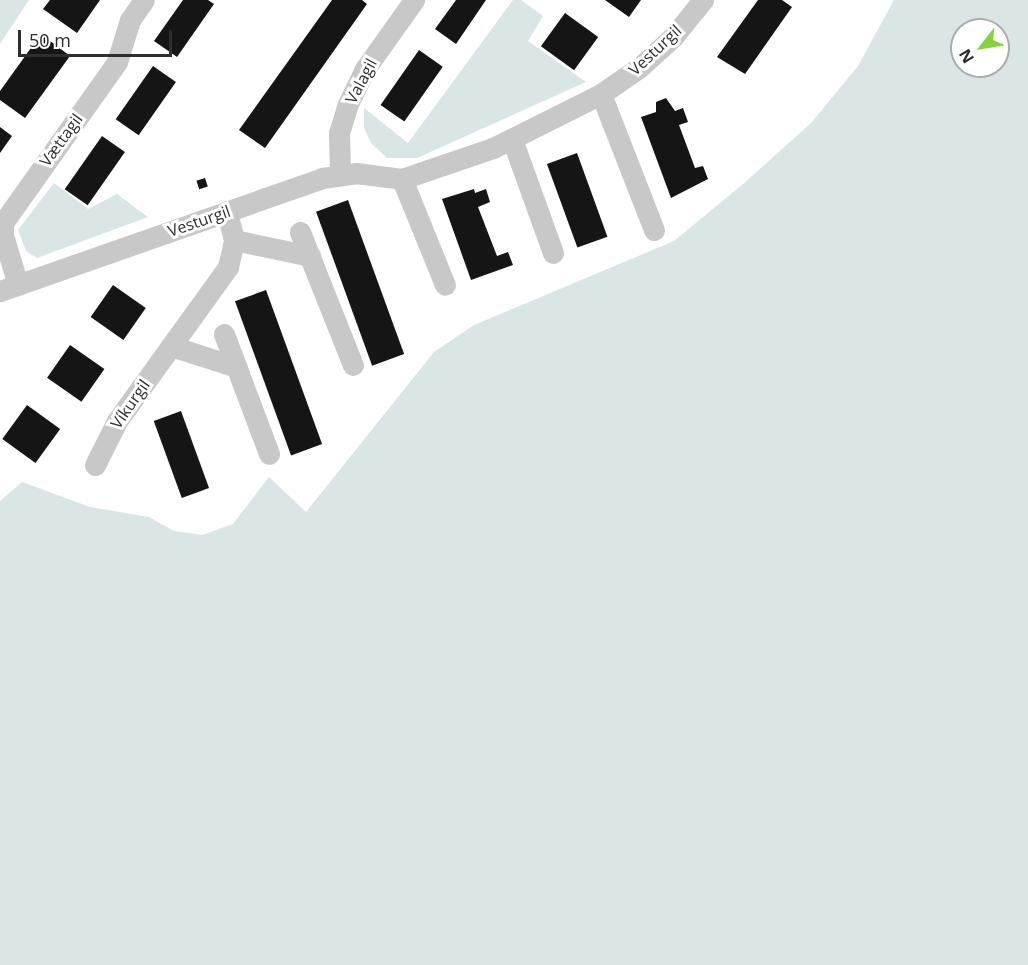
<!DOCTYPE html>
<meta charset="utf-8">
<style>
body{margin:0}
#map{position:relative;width:1028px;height:965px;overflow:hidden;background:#fff;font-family:"Open Sans",sans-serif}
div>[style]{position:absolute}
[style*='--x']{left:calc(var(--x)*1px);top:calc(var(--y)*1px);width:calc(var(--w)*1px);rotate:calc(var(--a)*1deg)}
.green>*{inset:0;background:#dae6e6}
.building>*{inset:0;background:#151515;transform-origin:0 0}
.minor>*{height:21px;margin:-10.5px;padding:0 10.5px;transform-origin:10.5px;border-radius:10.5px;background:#c8c8c8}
span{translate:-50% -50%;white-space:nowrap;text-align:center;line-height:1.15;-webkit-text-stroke:6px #fff;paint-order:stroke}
.street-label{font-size:16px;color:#2e2e2e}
.north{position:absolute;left:950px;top:18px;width:60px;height:60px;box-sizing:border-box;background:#fff;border:2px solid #ababab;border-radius:50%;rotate:239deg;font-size:16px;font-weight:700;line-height:24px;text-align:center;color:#2e2e2e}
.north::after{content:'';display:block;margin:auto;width:21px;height:27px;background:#87d242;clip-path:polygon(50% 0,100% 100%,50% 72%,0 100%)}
.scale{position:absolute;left:18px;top:30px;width:154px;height:27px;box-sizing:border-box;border:3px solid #2e2e2e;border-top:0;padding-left:8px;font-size:18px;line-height:21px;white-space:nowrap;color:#2e2e2e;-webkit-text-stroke:4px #fff;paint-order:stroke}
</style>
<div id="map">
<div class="green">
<i style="clip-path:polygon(0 0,29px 0,0 44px)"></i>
<i style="clip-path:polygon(513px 0,521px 0,543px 16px,528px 41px,586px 82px,417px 158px,387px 158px,371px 143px,364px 128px,364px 108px,408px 143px)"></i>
<i style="clip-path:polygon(evenodd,894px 0,1028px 0,1028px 965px,0 965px,0 501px,22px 482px,90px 507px,149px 517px,174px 531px,202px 535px,233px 524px,269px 477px,306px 512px,434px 352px,474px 325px,674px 241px,743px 184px,811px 123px,858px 66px,894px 0,962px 30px,998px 30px,998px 66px,962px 66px,962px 30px)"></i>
<i style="clip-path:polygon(54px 183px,88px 209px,117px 194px,148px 217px,37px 258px,26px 251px,18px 230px)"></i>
</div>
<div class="building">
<i style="clip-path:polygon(50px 0,100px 0,77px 33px,43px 9px)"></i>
<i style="clip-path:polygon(183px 0,208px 0,214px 4px,177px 57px,154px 41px)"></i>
<i style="clip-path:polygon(332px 0,362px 0,367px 4px,265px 148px,239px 130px)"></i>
<i style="clip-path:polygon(456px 0,486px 0,456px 44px,435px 29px)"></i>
<i style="clip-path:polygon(605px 0,641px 0,629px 17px)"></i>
<i style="clip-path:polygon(758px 0,782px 0,792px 7px,745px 74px,717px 57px)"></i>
<i style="left:565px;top:13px;width:41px;height:41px;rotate:36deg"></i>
<i style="clip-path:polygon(41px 34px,70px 56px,25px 118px,0 100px,0 91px)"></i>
<i style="left:419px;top:50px;width:29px;height:67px;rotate:35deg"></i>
<i style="left:153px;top:66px;width:28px;height:65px;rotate:35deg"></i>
<i style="clip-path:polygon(666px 98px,675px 111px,683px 108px,688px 122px,679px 125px,695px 168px,703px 166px,708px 179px,671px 198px,641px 117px,656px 112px,656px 102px)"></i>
<i style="clip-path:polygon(0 127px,12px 136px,0 153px)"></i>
<i style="left:102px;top:136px;width:28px;height:65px;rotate:35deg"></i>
<i style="left:577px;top:153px;width:89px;height:32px;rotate:70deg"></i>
<i style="left:205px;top:178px;width:9px;height:9px;rotate:72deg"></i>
<i style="clip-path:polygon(474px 189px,475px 193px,486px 189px,490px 202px,478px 207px,497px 256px,508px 252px,513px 265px,471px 280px,442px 199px)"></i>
<i style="left:348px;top:200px;width:164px;height:34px;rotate:70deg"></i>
<i style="left:113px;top:285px;width:40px;height:39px;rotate:35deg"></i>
<i style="left:266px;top:290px;width:164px;height:33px;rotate:70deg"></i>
<i style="left:70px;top:345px;width:42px;height:40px;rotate:35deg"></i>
<i style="left:27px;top:405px;width:41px;height:42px;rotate:36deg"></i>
<i style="left:181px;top:411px;width:82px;height:29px;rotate:70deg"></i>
</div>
<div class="minor">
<i style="--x:601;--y:94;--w:146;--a:68.7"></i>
<i style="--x:512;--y:139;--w:121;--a:70.2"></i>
<i style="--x:340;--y:173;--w:40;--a:-91.4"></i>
<i style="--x:339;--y:133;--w:28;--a:-73"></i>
<i style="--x:347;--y:106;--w:41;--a:-64.1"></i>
<i style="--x:365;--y:69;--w:85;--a:-54.6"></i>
<i style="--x:402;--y:179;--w:114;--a:67.9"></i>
<i style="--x:300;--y:232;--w:143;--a:68.3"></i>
<i style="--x:234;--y:240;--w:78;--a:11.9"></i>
<i style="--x:18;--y:285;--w:52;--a:-106.7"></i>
<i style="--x:3;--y:235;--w:12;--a:-90"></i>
<i style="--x:3;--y:223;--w:197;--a:-54.7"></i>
<i style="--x:117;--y:62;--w:44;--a:-72.8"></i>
<i style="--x:130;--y:20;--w:24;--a:-55"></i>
<i style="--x:0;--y:291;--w:341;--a:-19.3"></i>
<i style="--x:322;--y:178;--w:34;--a:-8"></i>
<i style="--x:356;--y:173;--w:46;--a:7.4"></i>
<i style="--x:402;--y:179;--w:96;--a:-18.8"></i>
<i style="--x:493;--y:148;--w:121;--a:-26.6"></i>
<i style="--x:601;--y:94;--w:47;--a:-34.7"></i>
<i style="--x:640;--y:67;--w:45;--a:-42.3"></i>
<i style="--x:673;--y:37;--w:48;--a:-51"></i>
<i style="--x:224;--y:334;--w:128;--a:69.4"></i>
<i style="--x:171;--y:346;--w:69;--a:17.7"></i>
<i style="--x:95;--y:465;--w:49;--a:-63.4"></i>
<i style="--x:117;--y:421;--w:190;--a:-54.2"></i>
<i style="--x:228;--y:267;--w:28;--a:-77"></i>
<i style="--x:234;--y:240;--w:30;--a:-104"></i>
</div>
<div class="street-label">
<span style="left:655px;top:50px;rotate:-43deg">Vesturgil</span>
<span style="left:361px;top:81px;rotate:-62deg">Valagil</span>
<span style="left:61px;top:140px;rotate:-54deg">Vættagil</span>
<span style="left:199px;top:221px;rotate:-19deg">Vesturgil</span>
<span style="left:130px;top:404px;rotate:-55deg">Víkurgil</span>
</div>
<div class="north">N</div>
<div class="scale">50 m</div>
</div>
